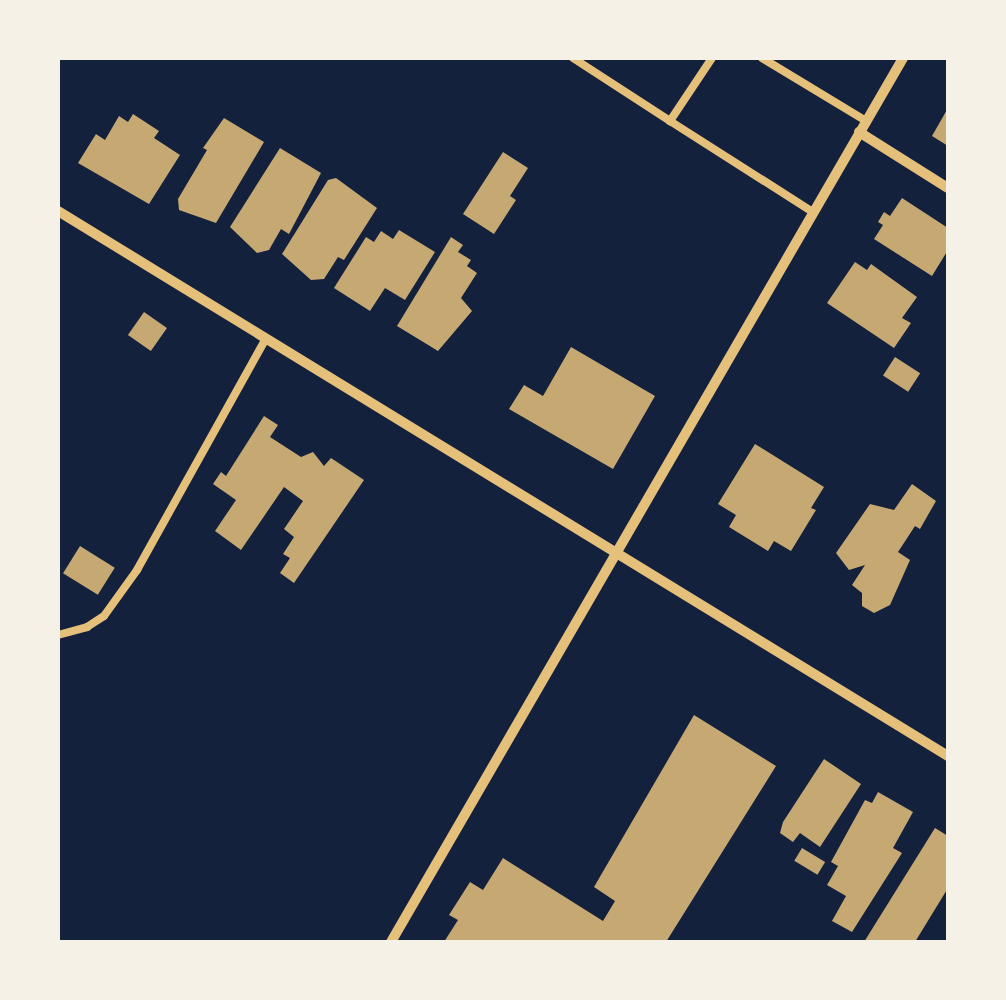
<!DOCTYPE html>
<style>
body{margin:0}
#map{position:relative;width:1006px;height:1000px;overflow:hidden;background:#14213d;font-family:Inter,sans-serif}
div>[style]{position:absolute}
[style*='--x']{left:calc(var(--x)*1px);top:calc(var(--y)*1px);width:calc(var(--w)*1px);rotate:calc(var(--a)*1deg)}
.building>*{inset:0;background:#c6a872;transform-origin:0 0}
.service>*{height:8px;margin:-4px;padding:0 4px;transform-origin:4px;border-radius:4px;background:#e5c07b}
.minor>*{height:10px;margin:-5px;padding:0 5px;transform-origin:5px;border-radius:5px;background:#e5c07b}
span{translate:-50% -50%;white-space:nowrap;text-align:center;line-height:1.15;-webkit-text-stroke:9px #f6f1e7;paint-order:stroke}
.frame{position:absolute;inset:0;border:60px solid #f6f1e7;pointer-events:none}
</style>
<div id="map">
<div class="building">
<i style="clip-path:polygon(948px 108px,948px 146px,932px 136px)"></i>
<i style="clip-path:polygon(133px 114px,159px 131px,154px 138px,180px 155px,149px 204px,78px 163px,96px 134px,105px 140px,119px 116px,128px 122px)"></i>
<i style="clip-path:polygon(224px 118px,264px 142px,216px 223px,179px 210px,178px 199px,207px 150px,203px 148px)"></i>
<i style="clip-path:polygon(280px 148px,321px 173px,289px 234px,281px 229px,269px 250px,257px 253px,230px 227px)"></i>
<i style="clip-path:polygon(503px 152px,528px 168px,510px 196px,516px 200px,494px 234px,463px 214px)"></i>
<i style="clip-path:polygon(336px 178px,377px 208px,344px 260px,338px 257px,324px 279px,311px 280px,282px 254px,328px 180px)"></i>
<i style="clip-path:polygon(902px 198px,948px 228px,948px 250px,932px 276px,874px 239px,883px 225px,878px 222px,884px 212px,890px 216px)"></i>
<i style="clip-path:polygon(399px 230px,435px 252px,405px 300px,385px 288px,370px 311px,334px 288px,366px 237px,374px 242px,381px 231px,393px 239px)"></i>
<i style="clip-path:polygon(451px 237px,463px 245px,458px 252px,471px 260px,467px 266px,477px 273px,461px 298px,472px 311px,438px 351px,397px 326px)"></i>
<i style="clip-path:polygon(855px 262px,867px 270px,871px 264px,917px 297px,902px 318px,911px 323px,894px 348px,827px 303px)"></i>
<i style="left:144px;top:312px;width:28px;height:28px;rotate:35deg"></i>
<i style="clip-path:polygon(571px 347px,655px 396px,613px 469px,509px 409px,524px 385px,543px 396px)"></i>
<i style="left:895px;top:357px;width:30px;height:22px;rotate:33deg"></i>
<i style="clip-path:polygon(264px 416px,278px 425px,270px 437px,301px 457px,313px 452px,324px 466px,331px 458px,364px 480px,294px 583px,280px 573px,290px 558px,283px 554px,294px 537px,284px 529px,303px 501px,284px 487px,241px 550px,215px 531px,236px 500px,213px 484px,221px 472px,226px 476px)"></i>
<i style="clip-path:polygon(755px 444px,824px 487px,811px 508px,816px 510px,791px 551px,774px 541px,768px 551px,729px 527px,736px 515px,718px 504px)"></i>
<i style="clip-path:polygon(912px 484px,936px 501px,920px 529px,915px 526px,898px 552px,910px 560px,890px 605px,874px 613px,862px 606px,862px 593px,852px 585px,865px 565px,849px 570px,836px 553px,870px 504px,894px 510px)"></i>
<i style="left:80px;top:546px;width:41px;height:32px;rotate:32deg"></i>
<i style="clip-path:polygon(694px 715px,776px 766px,666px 942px,444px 942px,458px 920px,449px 915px,470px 882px,483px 890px,503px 858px,603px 921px,615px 901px,594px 887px)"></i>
<i style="clip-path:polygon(824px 759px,861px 784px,820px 847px,800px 833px,793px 842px,780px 833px,783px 822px)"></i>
<i style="clip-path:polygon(878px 792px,913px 812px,893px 848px,902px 853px,852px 932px,832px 921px,846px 896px,827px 885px,838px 866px,831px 862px,865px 800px,872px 803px)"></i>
<i style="clip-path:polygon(935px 828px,948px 836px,948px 888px,915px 942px,864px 942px)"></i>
<i style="left:802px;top:848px;width:27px;height:15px;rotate:31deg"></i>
</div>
<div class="service">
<i style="--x:573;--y:58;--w:116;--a:33"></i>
<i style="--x:712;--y:58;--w:76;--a:123.7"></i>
<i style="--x:670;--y:121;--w:169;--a:32.5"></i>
<i style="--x:762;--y:58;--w:122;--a:31.2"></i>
<i style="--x:58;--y:635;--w:30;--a:-15"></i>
<i style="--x:87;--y:627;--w:20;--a:-33"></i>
<i style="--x:104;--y:616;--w:57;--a:-54.3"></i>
<i style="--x:137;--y:570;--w:263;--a:-60.9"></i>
</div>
<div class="minor">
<i style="--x:859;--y:132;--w:105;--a:32.2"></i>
<i style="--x:58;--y:211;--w:1044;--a:31.48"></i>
<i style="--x:391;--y:942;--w:1022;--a:-59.92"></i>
</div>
<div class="frame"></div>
</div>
